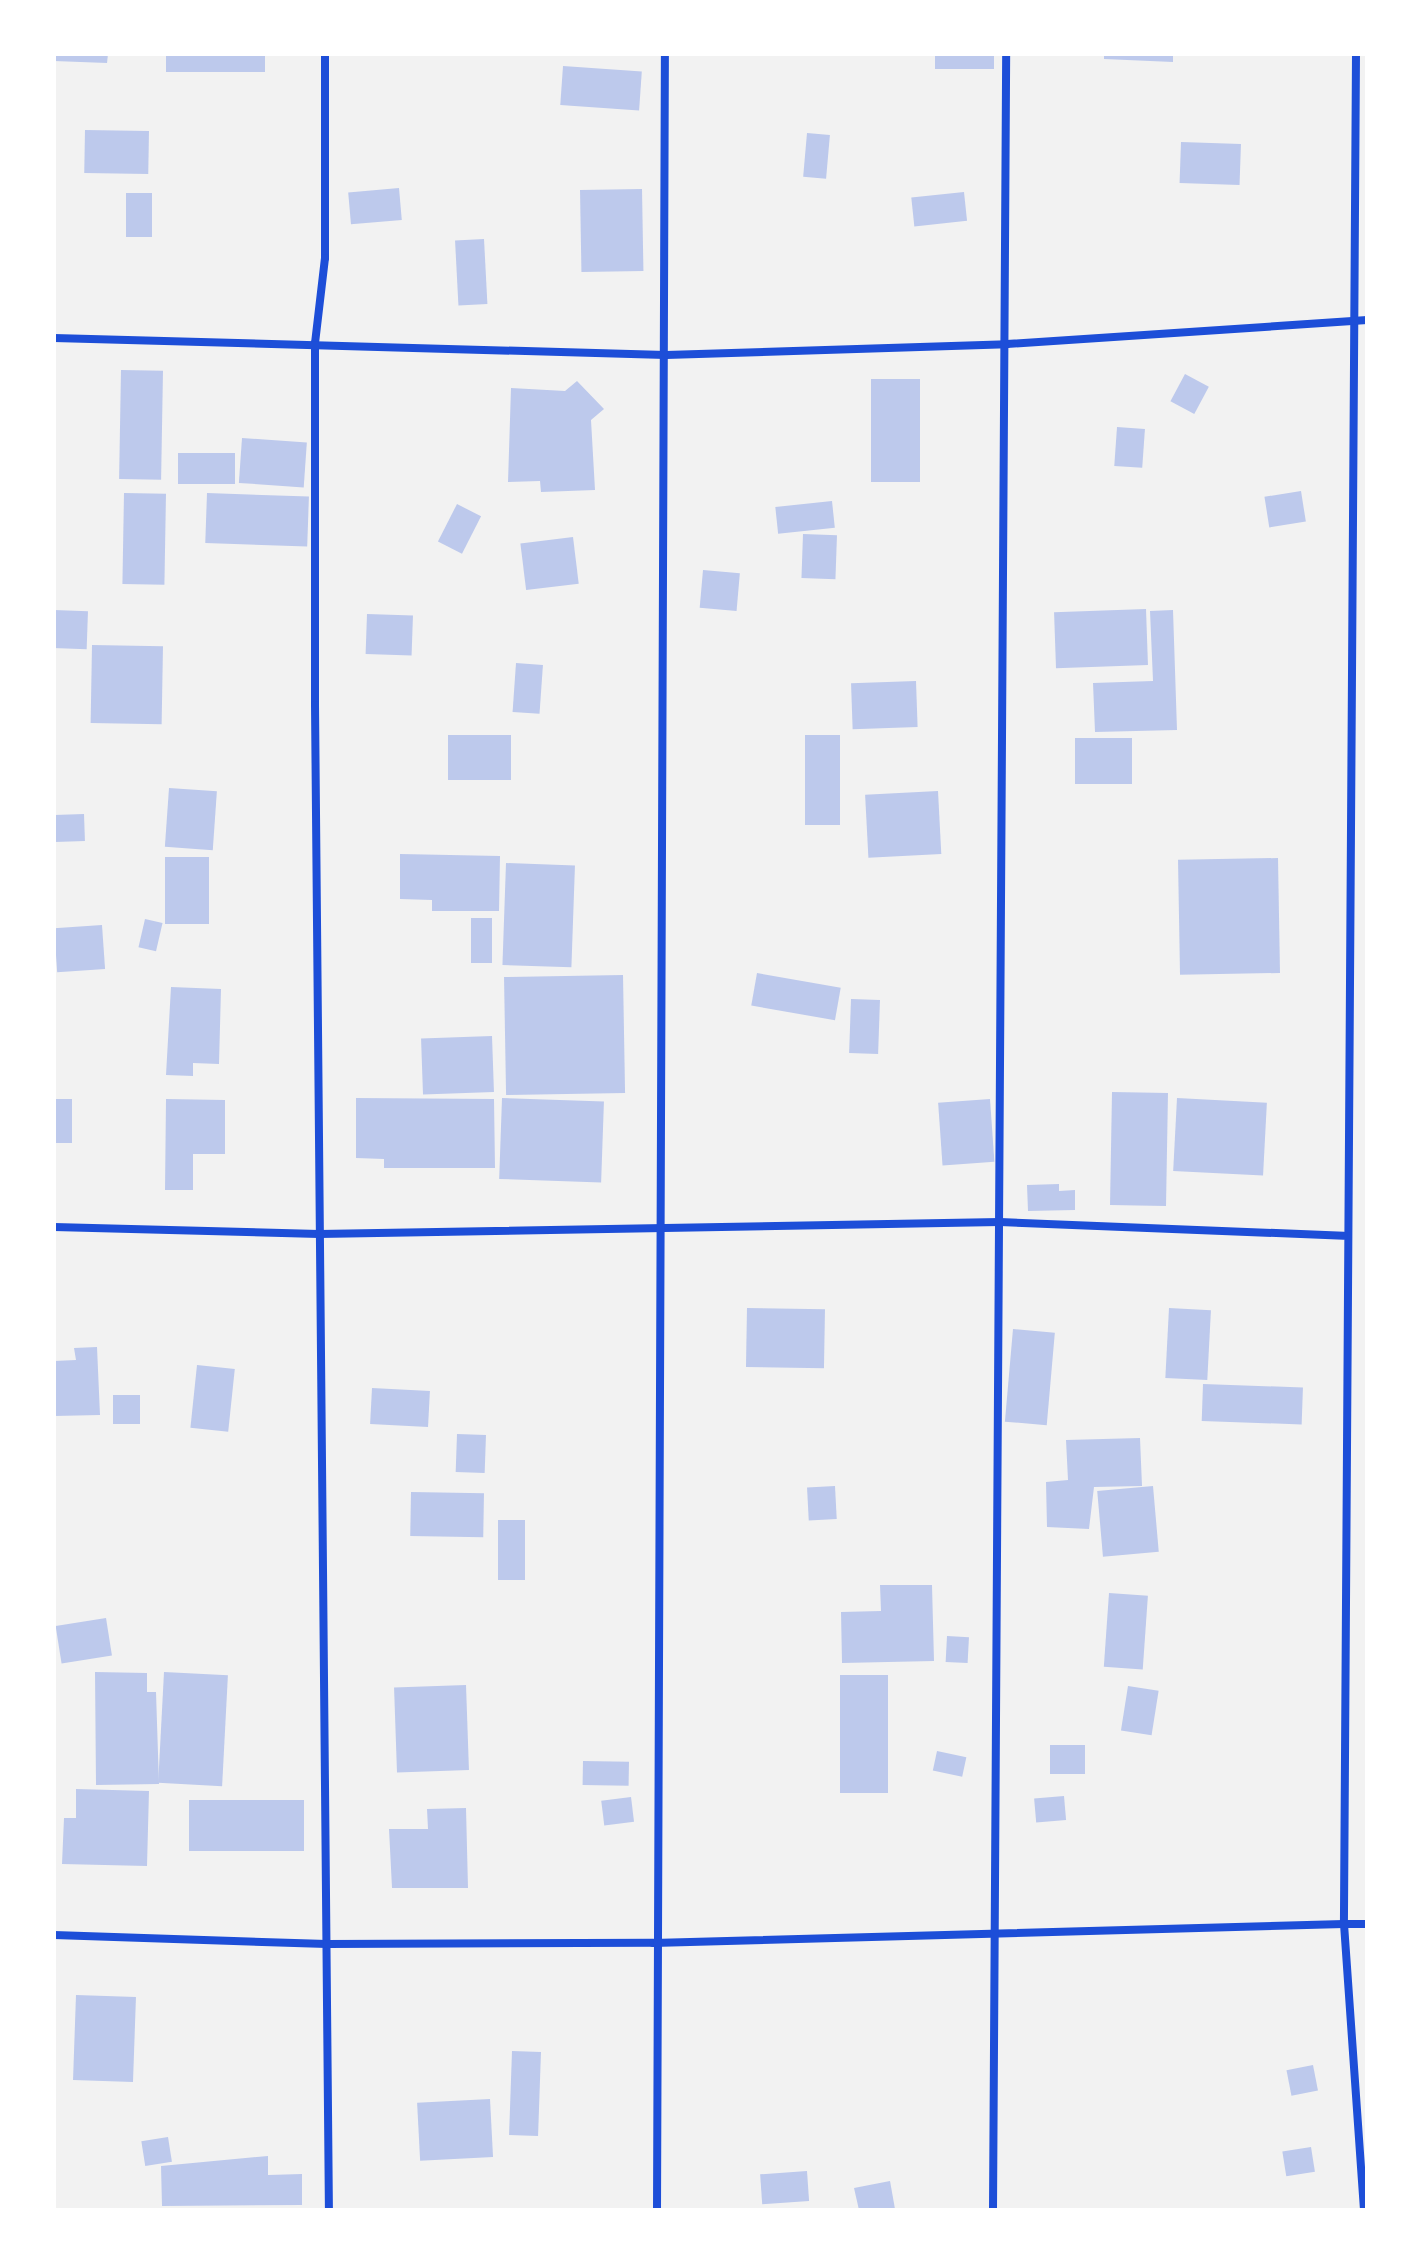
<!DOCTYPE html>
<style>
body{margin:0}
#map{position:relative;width:1421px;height:2264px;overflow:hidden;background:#f2f2f2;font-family:"Fira Sans Condensed",sans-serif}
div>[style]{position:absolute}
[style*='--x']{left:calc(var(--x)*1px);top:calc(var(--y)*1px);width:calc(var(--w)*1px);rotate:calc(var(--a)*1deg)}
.building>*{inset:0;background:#bdc9ec;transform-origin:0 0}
.minor>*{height:8px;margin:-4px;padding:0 4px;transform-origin:4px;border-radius:4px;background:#1d4ed8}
span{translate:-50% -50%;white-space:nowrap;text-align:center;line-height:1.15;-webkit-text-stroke:7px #fff;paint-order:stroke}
.frame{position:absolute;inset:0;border:56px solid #fff;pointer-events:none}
</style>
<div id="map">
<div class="building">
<i style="clip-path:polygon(54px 54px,108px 54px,107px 63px,54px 61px)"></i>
<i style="left:166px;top:54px;width:99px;height:18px"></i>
<i style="left:935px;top:54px;width:59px;height:15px"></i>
<i style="clip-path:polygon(1104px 54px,1173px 54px,1173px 62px,1104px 59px)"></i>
<i style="left:563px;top:66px;width:79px;height:39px;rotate:4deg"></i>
<i style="left:85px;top:130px;width:64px;height:43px;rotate:1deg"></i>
<i style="left:807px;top:133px;width:23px;height:44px;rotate:5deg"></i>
<i style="left:1181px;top:142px;width:60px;height:41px;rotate:2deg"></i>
<i style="left:399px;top:188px;width:32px;height:51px;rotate:85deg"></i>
<i style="left:642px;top:189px;width:82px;height:62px;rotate:89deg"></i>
<i style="left:964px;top:192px;width:29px;height:53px;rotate:84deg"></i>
<i style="left:126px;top:193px;width:26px;height:44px"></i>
<i style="left:484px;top:239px;width:65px;height:29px;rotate:87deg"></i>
<i style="left:121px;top:370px;width:42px;height:109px;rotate:1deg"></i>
<i style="left:1185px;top:374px;width:27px;height:31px;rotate:28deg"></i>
<i style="left:871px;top:379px;width:49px;height:103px"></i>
<i style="clip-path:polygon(577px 381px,604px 409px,591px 420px,595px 490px,541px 492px,540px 481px,508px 482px,511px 388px,565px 391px)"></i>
<i style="left:1117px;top:427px;width:28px;height:39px;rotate:4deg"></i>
<i style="left:242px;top:438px;width:65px;height:45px;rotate:4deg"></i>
<i style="left:235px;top:453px;width:31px;height:57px;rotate:90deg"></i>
<i style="left:1301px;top:491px;width:31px;height:37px;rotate:81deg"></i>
<i style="left:124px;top:493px;width:42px;height:91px;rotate:1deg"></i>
<i style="left:207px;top:493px;width:102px;height:50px;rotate:2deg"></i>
<i style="left:832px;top:501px;width:27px;height:57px;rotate:84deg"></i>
<i style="left:457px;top:504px;width:27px;height:42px;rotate:27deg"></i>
<i style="left:803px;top:534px;width:34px;height:44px;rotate:2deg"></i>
<i style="left:573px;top:537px;width:47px;height:53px;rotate:83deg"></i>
<i style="left:703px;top:570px;width:37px;height:38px;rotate:5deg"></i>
<i style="left:1146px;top:609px;width:56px;height:92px;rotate:88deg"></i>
<i style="left:54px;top:610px;width:34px;height:38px;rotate:2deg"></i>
<i style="clip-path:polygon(1173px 610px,1177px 730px,1095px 732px,1093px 683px,1153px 681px,1150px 611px)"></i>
<i style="left:367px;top:614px;width:46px;height:40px;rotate:2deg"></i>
<i style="left:92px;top:645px;width:71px;height:78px;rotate:1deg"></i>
<i style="left:516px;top:663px;width:27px;height:49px;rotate:4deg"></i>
<i style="left:916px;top:681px;width:46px;height:65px;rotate:88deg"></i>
<i style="left:448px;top:735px;width:63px;height:45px"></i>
<i style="left:805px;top:735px;width:35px;height:90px"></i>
<i style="left:1075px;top:738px;width:57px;height:46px"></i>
<i style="left:169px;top:788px;width:48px;height:59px;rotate:4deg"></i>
<i style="left:938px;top:791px;width:63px;height:73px;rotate:87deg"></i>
<i style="left:84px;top:814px;width:27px;height:30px;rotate:88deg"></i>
<i style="clip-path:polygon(400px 854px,500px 856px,499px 911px,432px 911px,432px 900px,400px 899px)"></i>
<i style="left:165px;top:857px;width:44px;height:67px"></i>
<i style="left:1278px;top:858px;width:115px;height:100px;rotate:89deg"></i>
<i style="left:506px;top:863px;width:69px;height:102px;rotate:2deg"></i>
<i style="left:471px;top:918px;width:21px;height:45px"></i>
<i style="left:145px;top:919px;width:18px;height:29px;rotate:13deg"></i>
<i style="left:102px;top:925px;width:44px;height:48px;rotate:86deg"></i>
<i style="left:757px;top:973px;width:85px;height:33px;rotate:10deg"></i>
<i style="left:623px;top:975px;width:118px;height:119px;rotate:89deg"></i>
<i style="clip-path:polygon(171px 987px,221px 989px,219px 1064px,193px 1063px,193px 1076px,166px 1075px)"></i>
<i style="left:851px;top:999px;width:29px;height:54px;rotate:2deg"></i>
<i style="left:492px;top:1036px;width:56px;height:71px;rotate:88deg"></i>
<i style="left:1112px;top:1092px;width:56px;height:113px;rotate:1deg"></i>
<i style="clip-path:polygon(356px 1098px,494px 1099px,495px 1168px,384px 1168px,384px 1159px,356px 1158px)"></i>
<i style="left:502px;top:1098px;width:102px;height:81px;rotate:2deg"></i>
<i style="left:1177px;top:1098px;width:90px;height:73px;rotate:3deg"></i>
<i style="left:54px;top:1099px;width:18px;height:44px"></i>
<i style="clip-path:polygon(166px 1099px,225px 1100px,225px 1154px,193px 1154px,193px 1190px,165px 1190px)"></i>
<i style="left:990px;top:1099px;width:63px;height:52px;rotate:86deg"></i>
<i style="clip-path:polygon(1059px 1184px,1059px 1191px,1075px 1190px,1075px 1210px,1028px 1211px,1027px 1185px)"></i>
<i style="left:747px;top:1308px;width:78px;height:59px;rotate:1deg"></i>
<i style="left:1169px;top:1308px;width:42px;height:70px;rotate:3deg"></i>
<i style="left:1013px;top:1329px;width:42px;height:93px;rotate:5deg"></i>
<i style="clip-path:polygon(97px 1347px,100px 1415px,54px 1416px,54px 1361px,76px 1360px,74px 1348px)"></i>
<i style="left:197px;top:1365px;width:38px;height:63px;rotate:6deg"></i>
<i style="left:1203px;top:1384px;width:100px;height:37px;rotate:2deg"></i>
<i style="left:372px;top:1388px;width:58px;height:36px;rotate:3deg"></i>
<i style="left:113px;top:1395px;width:27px;height:29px"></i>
<i style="left:457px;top:1434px;width:29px;height:38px;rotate:2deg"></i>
<i style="clip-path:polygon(1140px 1438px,1142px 1486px,1094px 1487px,1089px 1529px,1047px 1527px,1046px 1482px,1068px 1480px,1066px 1440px)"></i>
<i style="left:835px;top:1486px;width:33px;height:28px;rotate:87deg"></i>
<i style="left:1153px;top:1486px;width:66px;height:56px;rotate:85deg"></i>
<i style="left:411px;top:1492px;width:73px;height:44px;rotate:1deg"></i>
<i style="left:498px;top:1520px;width:27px;height:60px"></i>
<i style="clip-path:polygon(880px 1585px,932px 1585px,934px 1661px,842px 1663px,841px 1612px,881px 1611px)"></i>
<i style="left:1109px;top:1593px;width:39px;height:74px;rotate:4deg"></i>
<i style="left:106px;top:1618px;width:38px;height:51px;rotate:81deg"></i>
<i style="left:947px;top:1636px;width:22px;height:26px;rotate:3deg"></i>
<i style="clip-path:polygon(95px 1672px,147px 1673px,147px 1692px,156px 1692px,159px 1784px,96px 1785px)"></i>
<i style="left:164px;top:1672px;width:64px;height:111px;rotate:3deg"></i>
<i style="left:840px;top:1675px;width:48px;height:118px"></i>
<i style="left:466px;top:1685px;width:85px;height:72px;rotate:88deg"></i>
<i style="left:1128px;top:1686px;width:31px;height:45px;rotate:9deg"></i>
<i style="left:1050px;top:1745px;width:35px;height:29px"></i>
<i style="left:937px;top:1751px;width:30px;height:20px;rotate:12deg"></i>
<i style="left:583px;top:1761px;width:46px;height:24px;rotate:1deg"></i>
<i style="clip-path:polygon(76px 1789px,149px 1791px,147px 1866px,62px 1864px,64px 1818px,76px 1818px)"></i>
<i style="left:1064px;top:1796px;width:24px;height:30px;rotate:85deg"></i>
<i style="left:631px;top:1797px;width:25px;height:30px;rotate:83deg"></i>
<i style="left:189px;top:1800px;width:115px;height:51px"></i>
<i style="clip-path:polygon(466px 1808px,468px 1888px,392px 1888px,389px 1829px,428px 1829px,427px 1809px)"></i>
<i style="left:76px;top:1995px;width:60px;height:85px;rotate:2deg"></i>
<i style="left:512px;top:2051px;width:29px;height:84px;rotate:2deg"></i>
<i style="left:1313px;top:2065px;width:26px;height:27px;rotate:79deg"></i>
<i style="left:490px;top:2099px;width:58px;height:73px;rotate:87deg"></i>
<i style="left:168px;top:2137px;width:25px;height:27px;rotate:81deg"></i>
<i style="left:1311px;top:2147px;width:25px;height:29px;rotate:81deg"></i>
<i style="clip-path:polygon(268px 2156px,268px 2175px,302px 2174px,302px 2205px,162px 2206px,161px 2166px)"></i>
<i style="left:807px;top:2171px;width:30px;height:47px;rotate:86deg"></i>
<i style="clip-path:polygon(890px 2181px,895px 2209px,859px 2210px,854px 2188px)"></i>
</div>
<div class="minor">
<i style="--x:325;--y:54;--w:204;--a:90"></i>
<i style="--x:325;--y:258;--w:86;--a:96.7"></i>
<i style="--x:315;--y:343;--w:362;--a:90"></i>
<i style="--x:315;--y:705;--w:1505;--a:89.47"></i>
<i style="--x:1356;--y:54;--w:1870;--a:90.37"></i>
<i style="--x:1344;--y:1924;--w:23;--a:0"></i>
<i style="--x:54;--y:338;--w:612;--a:1.59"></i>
<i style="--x:666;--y:355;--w:341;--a:-1.8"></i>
<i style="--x:1007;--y:344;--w:361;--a:-3.8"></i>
<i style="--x:54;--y:1227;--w:265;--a:1.5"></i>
<i style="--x:319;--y:1234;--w:681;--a:-1.01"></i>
<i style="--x:1000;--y:1222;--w:344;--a:2.3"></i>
<i style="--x:54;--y:1935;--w:273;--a:1.9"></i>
<i style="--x:327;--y:1944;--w:326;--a:-0.2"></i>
<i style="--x:653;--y:1943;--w:691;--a:-1.58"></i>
<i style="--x:1344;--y:1924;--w:287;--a:86"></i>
<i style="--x:657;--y:2210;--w:2156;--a:-89.79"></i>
<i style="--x:993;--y:2210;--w:2156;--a:-89.65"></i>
</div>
<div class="frame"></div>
</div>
